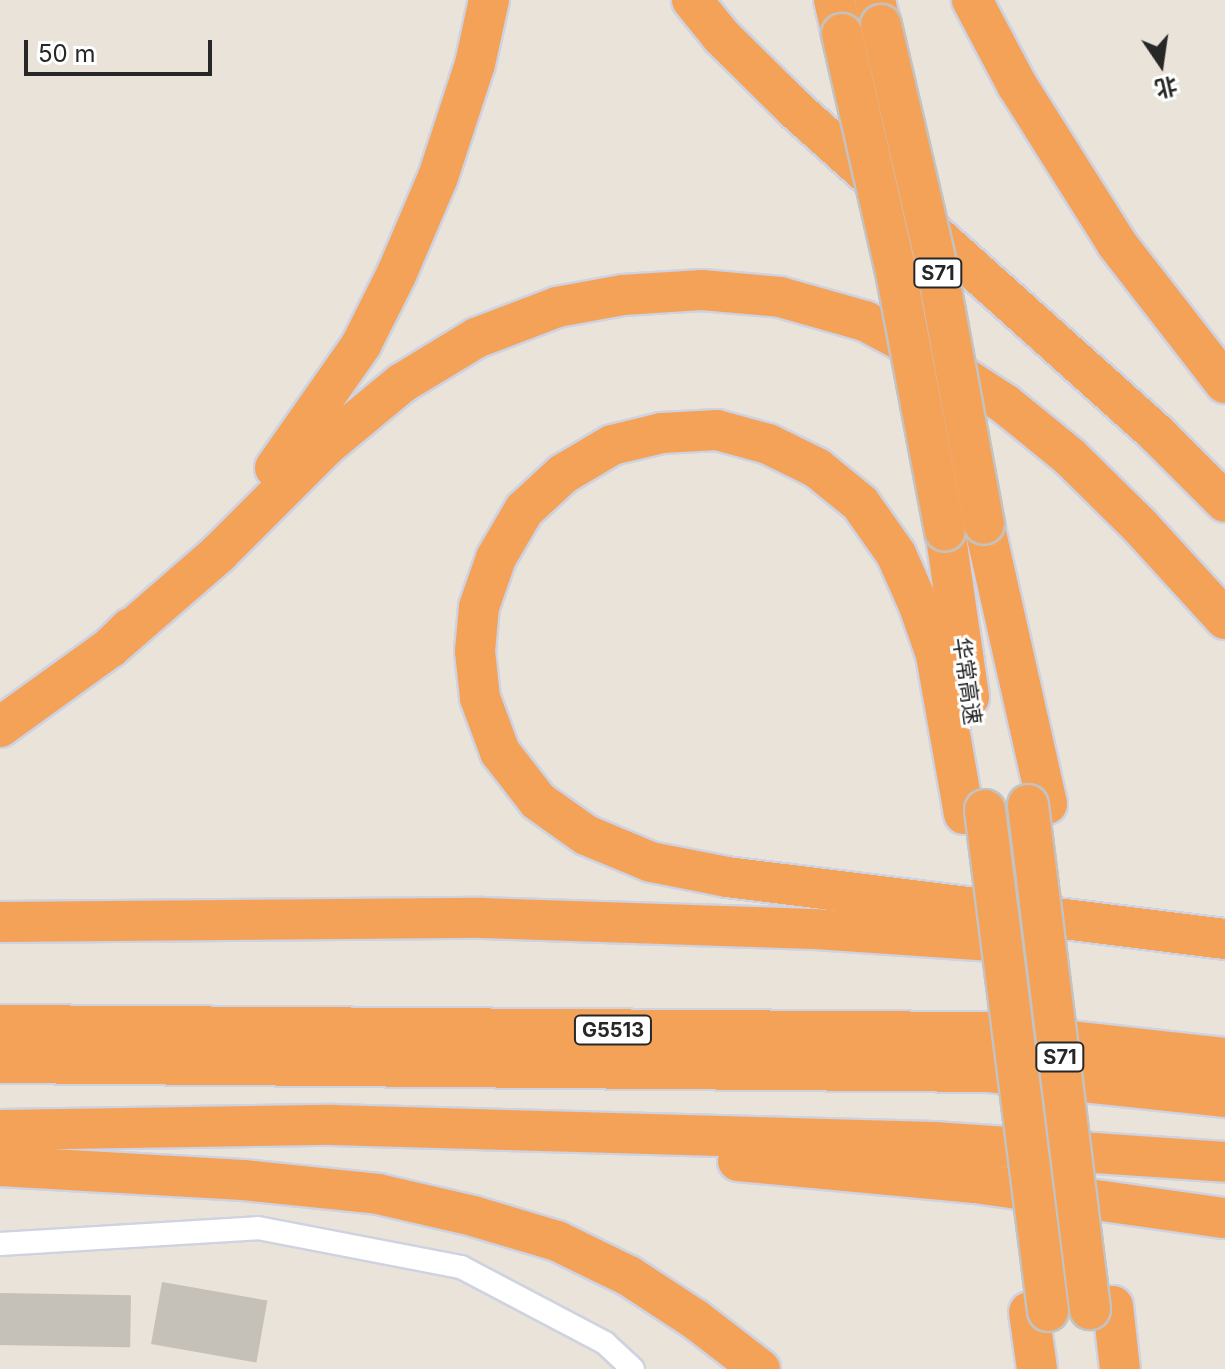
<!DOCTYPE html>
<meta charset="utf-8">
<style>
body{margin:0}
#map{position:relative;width:1225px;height:1369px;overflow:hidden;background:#e9e3d9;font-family:Inter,"Noto Sans SC",sans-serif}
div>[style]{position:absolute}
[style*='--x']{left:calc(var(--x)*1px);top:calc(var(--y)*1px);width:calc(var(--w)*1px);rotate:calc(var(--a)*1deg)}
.building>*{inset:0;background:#c5c1b8;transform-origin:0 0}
.roads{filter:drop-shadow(2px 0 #cfd2e0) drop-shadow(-2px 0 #cfd2e0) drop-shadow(0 2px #cfd2e0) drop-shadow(0 -2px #cfd2e0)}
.street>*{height:22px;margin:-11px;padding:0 11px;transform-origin:11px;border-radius:11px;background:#fff}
.highway>*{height:40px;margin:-20px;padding:0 20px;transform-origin:20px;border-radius:20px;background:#f5a259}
.bridges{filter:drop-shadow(2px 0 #c3c3c3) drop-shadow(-2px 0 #c3c3c3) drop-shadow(0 2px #c3c3c3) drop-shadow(0 -2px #c3c3c3)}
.highway-bridge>*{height:40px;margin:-20px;padding:0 20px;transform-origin:20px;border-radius:20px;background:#f5a259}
span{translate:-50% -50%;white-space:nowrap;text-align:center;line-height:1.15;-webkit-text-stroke:6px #fff;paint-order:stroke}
.shield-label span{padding:2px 6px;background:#fff;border:2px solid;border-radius:6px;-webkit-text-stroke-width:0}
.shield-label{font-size:20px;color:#272727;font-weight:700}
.street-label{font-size:22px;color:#272727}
.north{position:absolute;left:1121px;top:24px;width:80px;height:80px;-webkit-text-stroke:6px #fff;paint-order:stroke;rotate:167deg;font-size:22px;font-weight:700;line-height:32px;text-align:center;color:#272727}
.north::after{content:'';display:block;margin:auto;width:28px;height:36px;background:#272727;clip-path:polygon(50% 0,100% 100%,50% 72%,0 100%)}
.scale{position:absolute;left:24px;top:40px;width:188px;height:36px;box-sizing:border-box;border:4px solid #272727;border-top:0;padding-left:10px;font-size:24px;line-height:28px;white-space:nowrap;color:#272727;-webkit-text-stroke:6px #fff;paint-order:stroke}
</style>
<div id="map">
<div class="building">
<i style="left:162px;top:1282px;width:107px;height:63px;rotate:10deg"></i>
<i style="left:0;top:1293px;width:131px;height:52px;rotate:1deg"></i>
</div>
<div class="roads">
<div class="street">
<i style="--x:0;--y:1244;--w:258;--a:-3.5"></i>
<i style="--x:258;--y:1228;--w:207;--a:10.9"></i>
<i style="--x:461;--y:1267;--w:163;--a:27.8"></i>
<i style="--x:605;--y:1343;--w:38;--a:43"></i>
</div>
<div class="highway">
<i style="--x:692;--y:0;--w:46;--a:51.1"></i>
<i style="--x:721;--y:36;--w:105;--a:44.6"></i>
<i style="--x:796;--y:110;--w:488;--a:41.9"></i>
<i style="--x:1159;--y:436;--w:93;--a:45"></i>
<i style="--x:834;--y:0;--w:35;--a:77"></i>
<i style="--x:875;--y:0;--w:26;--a:77"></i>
<i style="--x:972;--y:0;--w:96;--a:62.1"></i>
<i style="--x:1017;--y:85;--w:188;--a:57.8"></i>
<i style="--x:1117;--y:244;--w:176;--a:52.2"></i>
<i style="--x:275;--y:468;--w:150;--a:-55"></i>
<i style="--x:361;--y:345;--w:80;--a:-63.4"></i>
<i style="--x:397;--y:273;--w:104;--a:-66.9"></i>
<i style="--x:438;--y:177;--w:119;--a:-71.9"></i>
<i style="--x:475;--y:64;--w:66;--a:-77.7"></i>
<i style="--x:984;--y:524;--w:287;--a:77.3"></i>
<i style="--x:945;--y:530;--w:169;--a:81.8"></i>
<i style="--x:111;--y:647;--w:143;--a:-41"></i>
<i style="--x:219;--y:553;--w:153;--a:-45"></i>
<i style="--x:327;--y:445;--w:97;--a:-39.6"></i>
<i style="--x:402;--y:383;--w:87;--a:-31.3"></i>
<i style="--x:476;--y:338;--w:87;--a:-20.9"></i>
<i style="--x:557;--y:307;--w:67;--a:-10.3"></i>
<i style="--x:623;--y:295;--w:79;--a:-3.6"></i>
<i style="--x:702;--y:290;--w:78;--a:5.1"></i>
<i style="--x:780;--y:297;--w:88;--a:15.8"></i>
<i style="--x:865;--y:321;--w:82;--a:28.4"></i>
<i style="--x:937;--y:360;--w:81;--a:32.9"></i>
<i style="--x:1005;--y:404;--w:84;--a:39.2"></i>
<i style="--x:1070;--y:457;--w:98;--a:44.6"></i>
<i style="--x:1140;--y:526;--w:126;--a:47.6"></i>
<i style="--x:0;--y:727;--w:137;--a:-35.8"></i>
<i style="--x:111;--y:647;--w:27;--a:-45"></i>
<i style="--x:964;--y:814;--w:161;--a:-100"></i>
<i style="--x:936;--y:655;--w:52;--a:-109.1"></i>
<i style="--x:919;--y:606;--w:57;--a:-113.9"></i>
<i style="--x:896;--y:554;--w:62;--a:-125.2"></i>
<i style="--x:860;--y:503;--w:55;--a:-140.9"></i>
<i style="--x:817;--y:468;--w:55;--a:-153.9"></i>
<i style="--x:768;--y:444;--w:53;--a:-164.6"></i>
<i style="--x:717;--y:430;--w:55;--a:176.9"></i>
<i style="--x:662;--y:433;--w:51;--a:166.5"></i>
<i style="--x:612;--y:445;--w:57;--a:149.4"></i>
<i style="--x:563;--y:474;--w:53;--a:137.3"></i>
<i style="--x:524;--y:510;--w:56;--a:120.3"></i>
<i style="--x:496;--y:558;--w:52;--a:109.1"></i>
<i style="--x:479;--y:607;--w:44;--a:95.2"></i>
<i style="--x:475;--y:651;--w:47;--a:83.9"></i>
<i style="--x:480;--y:698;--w:58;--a:69.7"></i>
<i style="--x:500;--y:752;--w:62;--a:52.2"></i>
<i style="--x:538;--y:801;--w:59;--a:35.3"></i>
<i style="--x:586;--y:835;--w:70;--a:22.6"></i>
<i style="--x:651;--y:862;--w:77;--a:11.2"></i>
<i style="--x:727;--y:877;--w:502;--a:7.1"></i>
<i style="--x:0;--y:922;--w:482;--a:-0.5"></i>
<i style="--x:482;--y:918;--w:332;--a:1.9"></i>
<i style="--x:814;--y:929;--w:221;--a:3.9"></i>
<i style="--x:0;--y:1025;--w:989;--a:0.41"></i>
<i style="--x:989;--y:1032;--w:237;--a:6.3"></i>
<i style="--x:0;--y:1063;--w:987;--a:0.52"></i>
<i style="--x:987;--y:1072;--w:239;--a:6"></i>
<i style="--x:0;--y:1130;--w:332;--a:-0.9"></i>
<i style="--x:332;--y:1125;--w:602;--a:1.62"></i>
<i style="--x:934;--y:1142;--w:292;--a:3.9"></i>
<i style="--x:738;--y:1161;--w:238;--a:5.3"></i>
<i style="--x:975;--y:1183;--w:252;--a:8"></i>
<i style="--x:0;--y:1166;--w:243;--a:3.3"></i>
<i style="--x:243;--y:1180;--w:136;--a:5.9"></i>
<i style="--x:378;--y:1194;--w:98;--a:13"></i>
<i style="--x:473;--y:1216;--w:88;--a:16.6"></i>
<i style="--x:557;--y:1241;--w:80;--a:25.9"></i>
<i style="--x:629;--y:1276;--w:79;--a:33.1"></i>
<i style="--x:695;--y:1319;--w:82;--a:37.6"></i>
<i style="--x:1113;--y:1306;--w:63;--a:83.7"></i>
<i style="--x:1029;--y:1312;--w:58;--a:82"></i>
</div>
</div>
<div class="bridges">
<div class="highway-bridge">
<i style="--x:881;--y:25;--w:249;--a:77"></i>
<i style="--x:937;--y:268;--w:260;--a:79.6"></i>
<i style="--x:842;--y:34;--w:249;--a:77.2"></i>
<i style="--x:897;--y:277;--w:258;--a:79.3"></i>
<i style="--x:1028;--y:805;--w:508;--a:82.99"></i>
<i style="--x:985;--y:810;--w:505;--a:82.83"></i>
</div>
</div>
<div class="shield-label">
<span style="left:938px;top:273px">S71</span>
<span style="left:613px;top:1030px">G5513</span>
<span style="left:1060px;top:1057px">S71</span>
</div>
<div class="street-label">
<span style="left:967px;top:681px;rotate:82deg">华常高速</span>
</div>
<div class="north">北</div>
<div class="scale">50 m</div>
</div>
